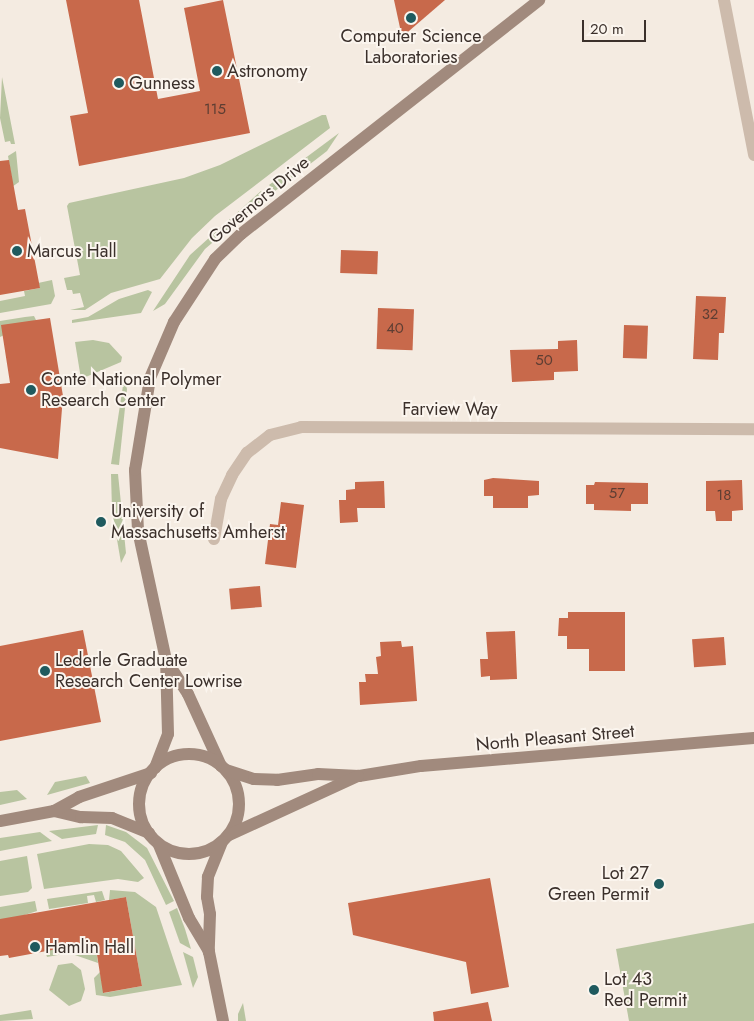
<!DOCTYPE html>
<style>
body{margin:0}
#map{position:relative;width:754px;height:1021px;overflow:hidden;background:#f4ebe1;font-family:Jost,sans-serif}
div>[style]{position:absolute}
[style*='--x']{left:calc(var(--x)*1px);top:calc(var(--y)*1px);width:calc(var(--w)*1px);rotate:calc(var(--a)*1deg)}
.green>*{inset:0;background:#b8c4a0}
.building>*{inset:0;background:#c8694b;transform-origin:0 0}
.street>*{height:12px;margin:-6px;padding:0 6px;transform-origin:6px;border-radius:6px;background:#cdbbac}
.secondary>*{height:12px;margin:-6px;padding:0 6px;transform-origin:6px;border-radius:6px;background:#a18a7d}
.secondary>.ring{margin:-6px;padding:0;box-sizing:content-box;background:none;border:12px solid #a18a7d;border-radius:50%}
.dots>*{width:14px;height:14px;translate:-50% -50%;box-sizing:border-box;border:2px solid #fbf5ee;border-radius:50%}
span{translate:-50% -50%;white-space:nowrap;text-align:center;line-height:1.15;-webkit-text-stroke:4px #fbf5ee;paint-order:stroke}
.number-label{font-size:15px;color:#5e3e33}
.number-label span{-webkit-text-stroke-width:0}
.poi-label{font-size:18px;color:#3b302b}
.left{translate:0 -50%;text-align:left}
.right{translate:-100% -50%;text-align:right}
.street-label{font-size:18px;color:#3b302b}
.scale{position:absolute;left:582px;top:20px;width:64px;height:22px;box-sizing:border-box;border:2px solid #3b302b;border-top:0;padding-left:6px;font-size:15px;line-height:18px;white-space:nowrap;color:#3b302b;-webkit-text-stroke:4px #fbf5ee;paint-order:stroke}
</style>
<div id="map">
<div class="green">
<i style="clip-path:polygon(2px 77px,15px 144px,11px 144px,10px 141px,5px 142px,0 118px)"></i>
<i style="clip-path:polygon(322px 115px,326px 115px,330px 128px,215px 216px,192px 238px,160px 279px,111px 293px,85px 310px,70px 310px,84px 307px,80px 293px,73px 294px,72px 290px,67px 290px,64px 278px,80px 275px,67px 206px,69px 203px,184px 178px,220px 165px)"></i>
<i style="clip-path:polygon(339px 133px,327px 151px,275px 191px,269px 185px)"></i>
<i style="clip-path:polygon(16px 151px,19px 182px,9px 189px,12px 180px,8px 156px)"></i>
<i style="clip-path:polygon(261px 191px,266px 197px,205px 249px,165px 304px,153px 311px,190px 255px)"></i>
<i style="clip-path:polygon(52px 280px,55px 296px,51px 304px,0 313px,0 301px,25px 296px,24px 291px,40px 288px,38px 283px)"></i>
<i style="clip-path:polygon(148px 290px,152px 292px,141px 313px,72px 323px,72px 320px,88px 317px,119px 299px)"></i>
<i style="clip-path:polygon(25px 317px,34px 316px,36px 320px,0 337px,0 321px)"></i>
<i style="clip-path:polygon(93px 340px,109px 343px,122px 357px,121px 362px,81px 379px,75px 342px)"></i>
<i style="clip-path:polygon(124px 379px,127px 389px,119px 465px,111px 464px)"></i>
<i style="clip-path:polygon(111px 474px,118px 474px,126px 553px,121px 563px,112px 510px)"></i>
<i style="clip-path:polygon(86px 776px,90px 783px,47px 795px,55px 782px)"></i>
<i style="clip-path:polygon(17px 790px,27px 799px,0 805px,0 792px)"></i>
<i style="clip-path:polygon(98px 825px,96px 834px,62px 839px,49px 831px)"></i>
<i style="clip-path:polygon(106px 825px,126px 832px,147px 848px,174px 901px,166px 905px,145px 860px,125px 842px,105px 835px)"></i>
<i style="clip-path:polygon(40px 832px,52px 841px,0 851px,0 838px)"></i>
<i style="clip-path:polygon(89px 844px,108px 845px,121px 851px,144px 878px,138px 882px,118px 879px,44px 889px,37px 854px)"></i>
<i style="clip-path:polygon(27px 856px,32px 888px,28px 892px,0 896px,0 861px)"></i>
<i style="clip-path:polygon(110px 890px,135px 892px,156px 907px,182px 985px,110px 997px,96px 995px,94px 978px,100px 972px,104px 993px,142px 986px,126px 897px,109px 900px)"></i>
<i style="clip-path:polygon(102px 891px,105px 900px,96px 902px,94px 895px,87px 896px,88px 903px,49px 909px,47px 899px)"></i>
<i style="clip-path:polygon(35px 901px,37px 911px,0 923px,0 907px)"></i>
<i style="clip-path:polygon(177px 908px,185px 929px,191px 949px,180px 943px,169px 912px)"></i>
<i style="clip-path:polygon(754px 923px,754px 1021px,629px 1021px,616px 949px)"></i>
<i style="clip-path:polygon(95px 942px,98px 963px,69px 953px,47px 957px,45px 951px)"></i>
<i style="clip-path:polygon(183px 952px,193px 957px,198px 977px,193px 988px)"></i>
<i style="clip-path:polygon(72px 963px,81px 970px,85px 989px,81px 1001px,69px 1006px,49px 990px,58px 965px)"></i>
<i style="clip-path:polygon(243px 1003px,246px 1021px,238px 1021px,238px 1014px)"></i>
<i style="clip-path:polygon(31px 1010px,33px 1019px,0 1021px,0 1015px)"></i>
</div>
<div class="building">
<i style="clip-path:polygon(66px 0,139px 0,158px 99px,200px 91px,184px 8px,223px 0,250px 133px,79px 166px,70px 116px,88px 113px)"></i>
<i style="clip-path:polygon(394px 0,445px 0,402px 37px)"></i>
<i style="clip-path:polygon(9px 160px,18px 210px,25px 209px,40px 288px,0 295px,0 161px)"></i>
<i style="left:341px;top:250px;width:37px;height:23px;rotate:2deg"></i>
<i style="clip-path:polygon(696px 296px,726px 297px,724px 333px,719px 333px,718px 360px,693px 359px)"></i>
<i style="left:378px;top:308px;width:36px;height:41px;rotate:2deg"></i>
<i style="clip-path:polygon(50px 318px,63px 396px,58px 459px,0 448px,0 384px,10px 383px,1px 325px)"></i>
<i style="left:624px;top:325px;width:24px;height:33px;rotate:2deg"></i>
<i style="clip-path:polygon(577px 340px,578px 371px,554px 372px,554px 380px,512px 382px,510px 350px,558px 349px,558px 341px)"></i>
<i style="clip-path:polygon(493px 478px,539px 481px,539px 495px,528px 496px,528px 508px,493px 508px,493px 496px,484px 496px,484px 480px)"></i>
<i style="clip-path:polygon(742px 480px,743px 510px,732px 511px,732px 521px,716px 521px,715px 511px,706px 511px,706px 481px)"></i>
<i style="clip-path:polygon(384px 481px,385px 508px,357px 508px,358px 522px,340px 523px,339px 500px,346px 500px,346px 490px,355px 489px,355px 482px)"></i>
<i style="clip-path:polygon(595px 482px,648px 483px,648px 504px,631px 504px,631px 511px,594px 510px,594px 504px,586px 504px,586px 485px,594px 485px)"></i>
<i style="clip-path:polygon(281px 502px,304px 505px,296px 568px,265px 564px,270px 524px,278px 525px)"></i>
<i style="left:260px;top:586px;width:21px;height:31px;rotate:85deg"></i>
<i style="clip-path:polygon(568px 612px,625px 612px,625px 671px,589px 671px,589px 649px,567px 649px,567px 636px,558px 636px,559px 618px,568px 618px)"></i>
<i style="clip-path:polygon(83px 630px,101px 722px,0 741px,0 646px)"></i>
<i style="clip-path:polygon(515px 631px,517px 679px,490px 680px,490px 676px,481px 677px,480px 659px,488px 659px,486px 632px)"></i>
<i style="left:724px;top:637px;width:28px;height:32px;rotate:86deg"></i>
<i style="clip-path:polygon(401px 641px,402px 647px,413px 646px,417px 701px,360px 705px,359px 682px,366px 682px,365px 674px,378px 674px,376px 657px,381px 656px,380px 642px)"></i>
<i style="clip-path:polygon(490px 878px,509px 987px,471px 994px,466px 962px,353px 935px,348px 903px)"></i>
<i style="clip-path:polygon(126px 897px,142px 986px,103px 993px,95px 942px,9px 958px,8px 955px,0 956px,0 919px)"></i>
<i style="clip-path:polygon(488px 1002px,492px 1021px,434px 1021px,433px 1012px)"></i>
</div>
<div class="street">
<i style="--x:724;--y:0;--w:158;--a:79"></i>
<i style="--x:214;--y:539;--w:41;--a:-80.1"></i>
<i style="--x:221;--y:499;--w:26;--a:-65"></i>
<i style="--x:232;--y:475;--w:27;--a:-56"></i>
<i style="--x:247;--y:453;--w:29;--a:-38"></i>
<i style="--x:270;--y:435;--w:32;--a:-14"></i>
<i style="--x:301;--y:427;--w:453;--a:0.3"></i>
</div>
<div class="secondary">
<i style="--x:166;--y:660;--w:40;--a:57.1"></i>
<i style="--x:188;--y:694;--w:79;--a:65.4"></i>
<i class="ring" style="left:139px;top:754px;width:88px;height:88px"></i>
<i style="--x:155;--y:768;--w:36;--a:-69"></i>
<i style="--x:168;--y:734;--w:74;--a:-91.5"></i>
<i style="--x:166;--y:660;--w:133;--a:-102.2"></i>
<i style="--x:138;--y:530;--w:60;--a:-92.9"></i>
<i style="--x:135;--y:470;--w:93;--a:-80.7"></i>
<i style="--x:150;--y:378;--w:61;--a:-66.8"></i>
<i style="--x:174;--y:322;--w:75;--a:-56.9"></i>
<i style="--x:215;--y:259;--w:36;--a:-44"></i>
<i style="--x:241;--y:234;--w:379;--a:-38.1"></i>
<i style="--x:226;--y:770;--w:29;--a:18"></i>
<i style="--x:254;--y:779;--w:23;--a:2"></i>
<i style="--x:277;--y:780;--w:41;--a:-8.3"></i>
<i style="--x:318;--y:774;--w:41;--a:2.8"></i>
<i style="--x:359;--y:776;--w:63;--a:-9.2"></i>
<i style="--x:421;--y:766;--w:334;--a:-4.8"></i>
<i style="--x:54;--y:811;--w:28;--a:13"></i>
<i style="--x:81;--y:817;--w:31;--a:2"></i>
<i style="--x:112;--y:818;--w:40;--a:22"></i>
<i style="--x:0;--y:821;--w:55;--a:-10.5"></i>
<i style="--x:54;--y:811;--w:29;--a:-29"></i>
<i style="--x:79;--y:797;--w:76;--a:-18.4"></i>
<i style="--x:229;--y:835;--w:142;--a:-24.6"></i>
<i style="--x:222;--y:842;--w:38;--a:112"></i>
<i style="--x:208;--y:877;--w:20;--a:93"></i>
<i style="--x:207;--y:897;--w:17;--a:80"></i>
<i style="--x:210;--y:914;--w:38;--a:92"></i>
<i style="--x:209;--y:952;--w:70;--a:78.5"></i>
<i style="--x:159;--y:845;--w:79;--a:67.7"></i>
<i style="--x:189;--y:918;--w:39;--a:59"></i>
</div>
<div class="dots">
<i style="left:411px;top:18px;background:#1f5a5e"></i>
<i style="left:217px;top:71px;background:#1f5a5e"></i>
<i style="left:119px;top:83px;background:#1f5a5e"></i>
<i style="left:17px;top:251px;background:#1f5a5e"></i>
<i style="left:31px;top:390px;background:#1f5a5e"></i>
<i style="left:101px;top:522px;background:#1f5a5e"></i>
<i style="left:45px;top:671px;background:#1f5a5e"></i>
<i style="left:659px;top:884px;background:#1f5a5e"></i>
<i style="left:35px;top:947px;background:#1f5a5e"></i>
<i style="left:594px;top:990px;background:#1f5a5e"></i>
</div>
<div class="number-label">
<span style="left:215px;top:110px">115</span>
<span style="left:710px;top:315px">32</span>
<span style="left:395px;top:329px">40</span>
<span style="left:544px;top:361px">50</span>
<span style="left:617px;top:494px">57</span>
<span style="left:724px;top:496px">18</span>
</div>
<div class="poi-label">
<span style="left:411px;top:47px">Computer Science<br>Laboratories</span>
<span class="left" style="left:227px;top:71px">Astronomy</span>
<span class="left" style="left:129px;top:83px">Gunness</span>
<span class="left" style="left:27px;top:251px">Marcus Hall</span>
<span class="left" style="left:41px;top:390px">Conte National Polymer<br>Research Center</span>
<span class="left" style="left:111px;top:522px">University of<br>Massachusetts Amherst</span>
<span class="left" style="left:55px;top:671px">Lederle Graduate<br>Research Center Lowrise</span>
<span class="right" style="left:649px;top:884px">Lot 27<br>Green Permit</span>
<span class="left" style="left:45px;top:947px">Hamlin Hall</span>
<span class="left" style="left:604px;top:990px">Lot 43<br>Red Permit</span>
</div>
<div class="street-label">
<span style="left:259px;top:200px;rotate:-40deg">Governors Drive</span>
<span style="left:450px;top:409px">Farview Way</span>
<span style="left:555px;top:738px;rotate:-5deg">North Pleasant Street</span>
</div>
<div class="scale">20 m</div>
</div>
